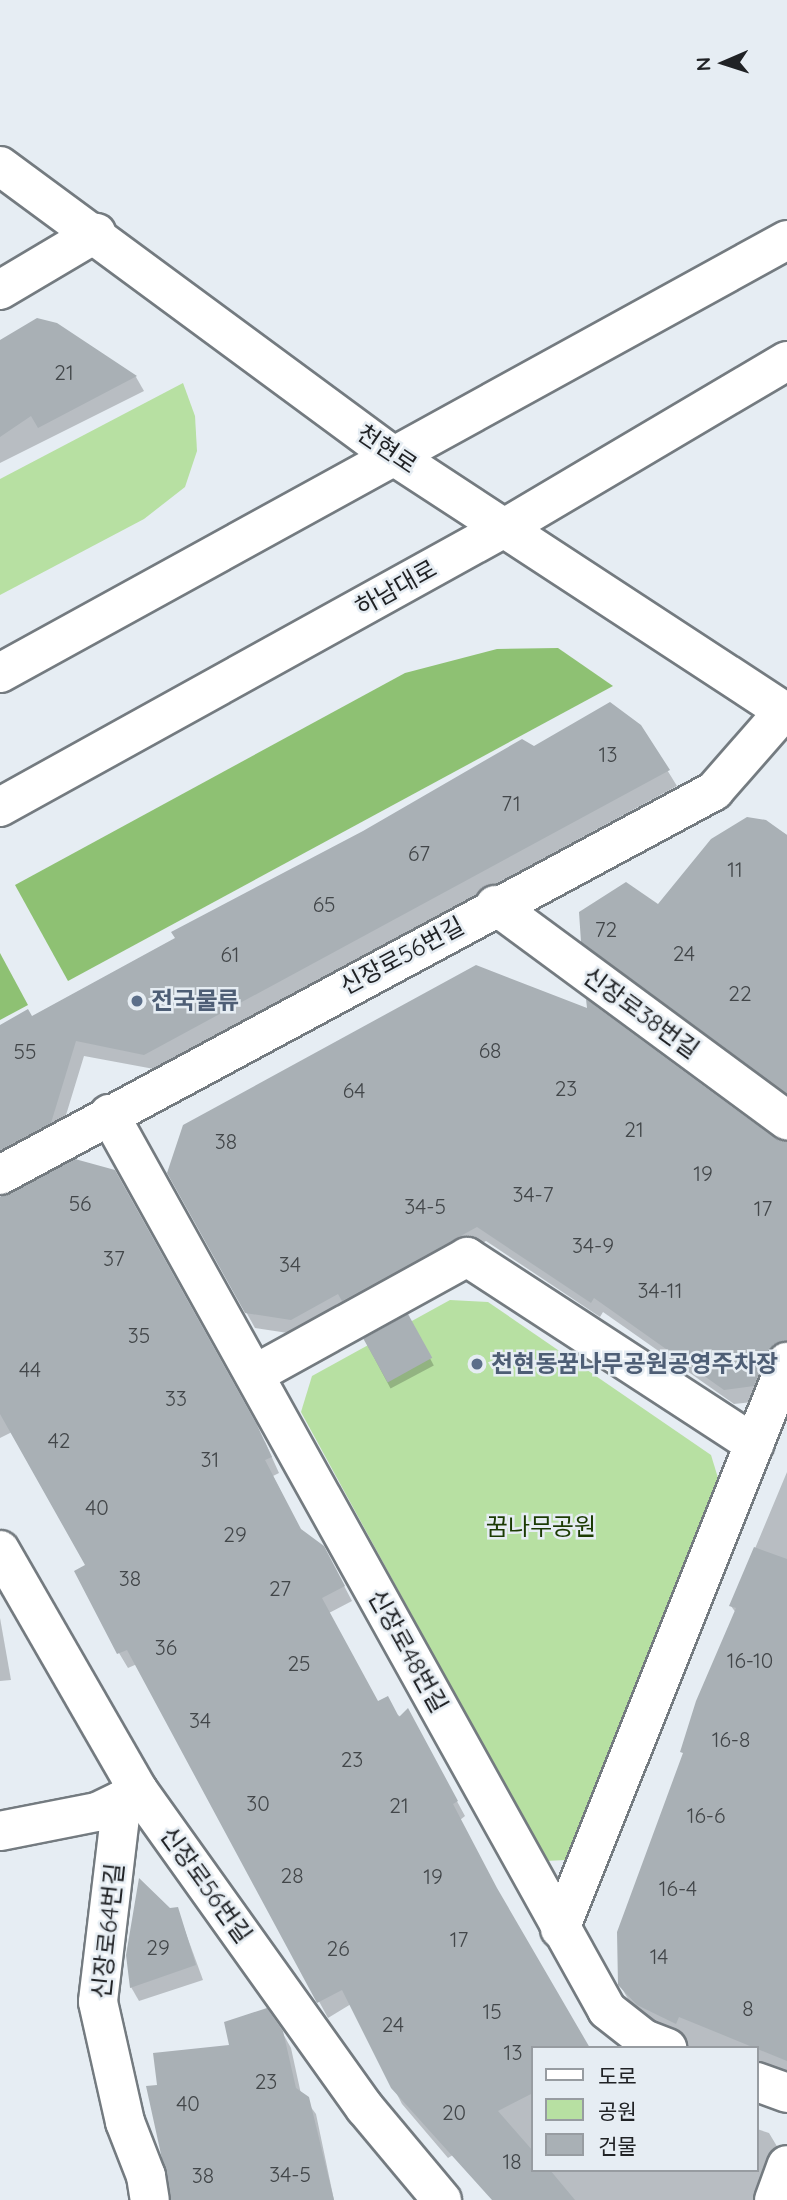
<!DOCTYPE html>
<meta charset="utf-8">
<style>
body{margin:0}
#map{position:relative;width:787px;height:2200px;overflow:hidden;background:#e6edf3;font-family:Quicksand,"Noto Sans KR",sans-serif}
div>[style]{position:absolute}
[style*='--x']{left:calc(var(--x)*1px);top:calc(var(--y)*1px);width:calc(var(--w)*1px);rotate:calc(var(--a)*1deg)}
.green>*{inset:0;background:#b7e0a2}
.forest>*{inset:0;background:#8ec173}
.shadow>*{inset:0;background:#0003;transform-origin:0 0}
.building>*{inset:0;background:#a9b0b5;transform-origin:0 0}
.roads{filter:drop-shadow(2px 0 #747b80) drop-shadow(-2px 0 #747b80) drop-shadow(0 2px #747b80) drop-shadow(0 -2px #747b80)}
.minor>*{height:38px;margin:-19px;padding:0 19px;transform-origin:19px;border-radius:19px;background:#fff}
.major>*{height:38px;margin:-19px;padding:0 19px;transform-origin:19px;border-radius:19px;background:#fff}
.dots>*{width:19px;height:19px;translate:-50% -50%;box-sizing:border-box;border:4px solid #e6edf3;border-radius:50%}
span{translate:-50% -50%;white-space:nowrap;text-align:center;line-height:1.15;-webkit-text-stroke:5px #e6edf3;paint-order:stroke}
.number-label{font-size:21px;color:#424649}
.number-label span{-webkit-text-stroke-width:0}
.street-label{font-size:24px;color:#202225}
.service-label{font-size:24px;color:#4e5e75;font-weight:700}
.left{translate:0 -50%;text-align:left}
.park-label{font-size:24px;color:#1b3b03}
.legend{position:absolute;left:531px;top:2046px;width:228px;height:126px;box-sizing:border-box;background:#e6edf3;border:2px solid #979ca1;margin:0;padding:9px 12px;list-style:none;font-size:21px;color:#202225}
.legend li{display:flex;align-items:center;gap:14px;height:35px}
.legend b{width:35px;border:2px solid #979ca1}
.north{position:absolute;left:689px;top:28px;width:70px;height:70px;-webkit-text-stroke:5px #e6edf3;paint-order:stroke;rotate:267deg;font-size:19px;font-weight:700;line-height:28px;text-align:center;color:#202225}
.north::after{content:'';display:block;margin:auto;width:24px;height:32px;background:#202225;clip-path:polygon(50% 0,100% 100%,50% 72%,0 100%)}
</style>
<div id="map">
<div class="green">
<i style="clip-path:polygon(183px 383px,195px 416px,197px 451px,185px 487px,144px 519px,0 595px,0 479px)"></i>
<i style="clip-path:polygon(450px 1300px,488px 1302px,711px 1455px,722px 1491px,584px 1859px,546px 1861px,301px 1412px,312px 1376px)"></i>
</div>
<div class="forest">
<i style="clip-path:polygon(558px 648px,613px 686px,68px 981px,15px 885px,405px 673px,497px 649px)"></i>
<i style="clip-path:polygon(0 953px,28px 1005px,0 1020px)"></i>
</div>
<div class="shadow">
<i style="clip-path:polygon(56px 325px,136px 377px,144px 391px,0 463px,0 342px)"></i>
<i style="clip-path:polygon(640px 726px,677px 786px,154px 1069px,84px 1056px,59px 1138px,0 1170px,0 1026px,31px 1018px,534px 748px)"></i>
<i style="clip-path:polygon(766px 822px,787px 835px,787px 1103px,594px 960px,583px 941px,659px 906px)"></i>
<i style="clip-path:polygon(588px 1003px,779px 1141px,787px 1155px,787px 1359px,762px 1401px,734px 1404px,603px 1312px,600px 1317px,486px 1241px,352px 1315px,301px 1335px,255px 1328px,169px 1173px,589px 1010px)"></i>
<i style="clip-path:polygon(0 1199px,265px 1442px,279px 1473px,273px 1476px,301px 1532px,332px 1563px,352px 1601px,329px 1613px,378px 1703px,416px 1726px,465px 1816px,460px 1820px,500px 1896px,588px 2048px,533px 2048px,533px 2170px,757px 2170px,757px 2129px,769px 2133px,778px 2148px,779px 2166px,767px 2200px,513px 2200px,474px 2142px,448px 2158px,402px 2104px,351px 2004px,328px 2018px,137px 1664px,128px 1668px,119px 1653px,87px 1566px,12px 1432px,0 1438px)"></i>
<i style="left:408px;top:1317px;width:55px;height:49px;rotate:62deg"></i>
<i style="clip-path:polygon(787px 1472px,787px 2074px,757px 2073px,757px 2048px,688px 2048px,635px 2011px,620px 1985px,736px 1613px,731px 1606px)"></i>
<i style="clip-path:polygon(0 1618px,11px 1680px,0 1681px)"></i>
<i style="clip-path:polygon(177px 1909px,203px 1980px,139px 2001px,131px 1987px,169px 1910px)"></i>
<i style="clip-path:polygon(282px 2032px,291px 2048px,301px 2094px,316px 2114px,334px 2200px,170px 2200px,159px 2086px,231px 2046px)"></i>
</div>
<div class="building">
<i style="clip-path:polygon(37px 318px,57px 323px,137px 376px,38px 428px,31px 416px,0 437px,0 340px)"></i>
<i style="clip-path:polygon(610px 702px,641px 725px,670px 770px,144px 1055px,76px 1041px,51px 1123px,0 1150px,0 1025px,28px 1009px,32px 1016px,175px 938px,171px 932px,363px 831px,522px 739px,534px 746px)"></i>
<i style="clip-path:polygon(747px 817px,766px 820px,787px 835px,787px 1093px,581px 942px,579px 912px,626px 882px,658px 904px,711px 839px)"></i>
<i style="clip-path:polygon(476px 965px,587px 1008px,586px 999px,774px 1138px,787px 1141px,787px 1341px,774px 1344px,767px 1353px,754px 1386px,724px 1390px,594px 1298px,591px 1303px,477px 1227px,342px 1301px,338px 1294px,291px 1320px,245px 1313px,167px 1173px,183px 1125px)"></i>
<i style="clip-path:polygon(75px 1159px,115px 1170px,257px 1425px,272px 1457px,265px 1460px,301px 1529px,324px 1546px,345px 1586px,322px 1598px,378px 1701px,388px 1696px,399px 1717px,408px 1708px,458px 1801px,453px 1804px,497px 1888px,590px 2048px,533px 2048px,533px 2093px,498px 2111px,533px 2151px,533px 2170px,550px 2170px,575px 2200px,492px 2200px,391px 2088px,342px 1990px,317px 2003px,127px 1650px,117px 1654px,74px 1571px,85px 1565px,0 1414px,0 1197px)"></i>
<i style="left:408px;top:1314px;width:50px;height:51px;rotate:61deg"></i>
<i style="clip-path:polygon(754px 1547px,787px 1559px,787px 2061px,679px 2017px,676px 2024px,637px 2005px,618px 1985px,617px 1932px,683px 1753px,680px 1752px,696px 1701px,736px 1608px,729px 1606px)"></i>
<i style="clip-path:polygon(139px 1878px,170px 1908px,178px 1907px,196px 1965px,130px 1988px,126px 1955px)"></i>
<i style="clip-path:polygon(267px 2008px,283px 2031px,296px 2088px,309px 2097px,334px 2200px,171px 2200px,146px 2086px,157px 2085px,153px 2053px,229px 2045px,224px 2022px)"></i>
</div>
<div class="roads">
<div class="minor">
<i style="--x:0;--y:290;--w:112;--a:-30.7"></i>
<i style="--x:495;--y:905;--w:363;--a:36.4"></i>
<i style="--x:109;--y:1114;--w:1025;--a:60.93"></i>
<i style="--x:607;--y:2010;--w:47;--a:38.1"></i>
<i style="--x:644;--y:2039;--w:25;--a:21"></i>
<i style="--x:0;--y:1175;--w:811;--a:-28.27"></i>
<i style="--x:714;--y:791;--w:106;--a:-48.8"></i>
<i style="--x:257;--y:1373;--w:240;--a:-28.9"></i>
<i style="--x:467;--y:1257;--w:343;--a:33.1"></i>
<i style="--x:0;--y:1550;--w:277;--a:60.1"></i>
<i style="--x:138;--y:1790;--w:391;--a:54.5"></i>
<i style="--x:365;--y:2108;--w:120;--a:50.1"></i>
<i style="--x:138;--y:1790;--w:19;--a:148"></i>
<i style="--x:122;--y:1800;--w:203;--a:96.8"></i>
<i style="--x:98;--y:2002;--w:123;--a:77.3"></i>
<i style="--x:125;--y:2122;--w:58;--a:68.7"></i>
<i style="--x:146;--y:2176;--w:24;--a:81"></i>
<i style="--x:0;--y:1831;--w:99;--a:-11.1"></i>
<i style="--x:97;--y:1812;--w:28;--a:-26"></i>
<i style="--x:560;--y:1929;--w:611;--a:-68.18"></i>
<i style="--x:757;--y:2082;--w:32;--a:20"></i>
<i style="--x:774;--y:2200;--w:37;--a:-70"></i>
</div>
<div class="major">
<i style="--x:0;--y:166;--w:489;--a:36.4"></i>
<i style="--x:394;--y:456;--w:470;--a:33.2"></i>
<i style="--x:0;--y:673;--w:898;--a:-28.82"></i>
<i style="--x:0;--y:807;--w:578;--a:-28.96"></i>
<i style="--x:506;--y:527;--w:326;--a:-30.6"></i>
</div>
</div>
<div class="dots">
<i style="left:137px;top:1001px;background:#5c6f8a"></i>
<i style="left:477px;top:1364px;background:#5c6f8a"></i>
</div>
<div class="number-label">
<span style="left:64px;top:372px">21</span>
<span style="left:608px;top:754px">13</span>
<span style="left:511px;top:803px">71</span>
<span style="left:419px;top:853px">67</span>
<span style="left:735px;top:869px">11</span>
<span style="left:324px;top:904px">65</span>
<span style="left:606px;top:929px">72</span>
<span style="left:684px;top:953px">24</span>
<span style="left:230px;top:954px">61</span>
<span style="left:740px;top:993px">22</span>
<span style="left:490px;top:1050px">68</span>
<span style="left:25px;top:1051px">55</span>
<span style="left:566px;top:1088px">23</span>
<span style="left:354px;top:1090px">64</span>
<span style="left:634px;top:1129px">21</span>
<span style="left:226px;top:1141px">38</span>
<span style="left:703px;top:1173px">19</span>
<span style="left:533px;top:1194px">34-7</span>
<span style="left:80px;top:1203px">56</span>
<span style="left:425px;top:1206px">34-5</span>
<span style="left:763px;top:1208px">17</span>
<span style="left:593px;top:1245px">34-9</span>
<span style="left:114px;top:1258px">37</span>
<span style="left:290px;top:1264px">34</span>
<span style="left:660px;top:1290px">34-11</span>
<span style="left:139px;top:1335px">35</span>
<span style="left:30px;top:1369px">44</span>
<span style="left:176px;top:1398px">33</span>
<span style="left:59px;top:1440px">42</span>
<span style="left:210px;top:1459px">31</span>
<span style="left:97px;top:1507px">40</span>
<span style="left:235px;top:1534px">29</span>
<span style="left:130px;top:1578px">38</span>
<span style="left:280px;top:1588px">27</span>
<span style="left:166px;top:1647px">36</span>
<span style="left:750px;top:1660px">16-10</span>
<span style="left:299px;top:1663px">25</span>
<span style="left:200px;top:1720px">34</span>
<span style="left:731px;top:1739px">16-8</span>
<span style="left:352px;top:1759px">23</span>
<span style="left:258px;top:1803px">30</span>
<span style="left:399px;top:1805px">21</span>
<span style="left:706px;top:1815px">16-6</span>
<span style="left:292px;top:1875px">28</span>
<span style="left:433px;top:1876px">19</span>
<span style="left:678px;top:1888px">16-4</span>
<span style="left:459px;top:1939px">17</span>
<span style="left:158px;top:1947px">29</span>
<span style="left:338px;top:1948px">26</span>
<span style="left:659px;top:1956px">14</span>
<span style="left:748px;top:2008px">8</span>
<span style="left:492px;top:2011px">15</span>
<span style="left:393px;top:2024px">24</span>
<span style="left:513px;top:2052px">13</span>
<span style="left:266px;top:2081px">23</span>
<span style="left:188px;top:2103px">40</span>
<span style="left:454px;top:2112px">20</span>
<span style="left:512px;top:2161px">18</span>
<span style="left:290px;top:2174px">34-5</span>
<span style="left:203px;top:2175px">38</span>
</div>
<div class="street-label">
<span style="left:387px;top:449px;rotate:34deg">천현로</span>
<span style="left:396px;top:588px;rotate:-29deg">하남대로</span>
<span style="left:402px;top:956px;rotate:-28deg">신장로56번길</span>
<span style="left:641px;top:1013px;rotate:36deg">신장로38번길</span>
<span style="left:408px;top:1651px;rotate:61deg">신장로48번길</span>
<span style="left:206px;top:1885px;rotate:54deg">신장로56번길</span>
<span style="left:108px;top:1931px;rotate:-84deg">신장로64번길</span>
</div>
<div class="service-label">
<span class="left" style="left:151px;top:1001px">전국물류</span>
<span class="left" style="left:491px;top:1364px">천현동꿈나무공원공영주차장</span>
</div>
<div class="park-label">
<span style="left:541px;top:1527px">꿈나무공원</span>
</div>
<ul class="legend">
<li><b style="height:9px;background:#fff"></b>도로</li>
<li><b style="height:19px;background:#b7e0a2"></b>공원</li>
<li><b style="height:19px;background:#a9b0b5"></b>건물</li>
</ul>
<div class="north">N</div>
</div>
